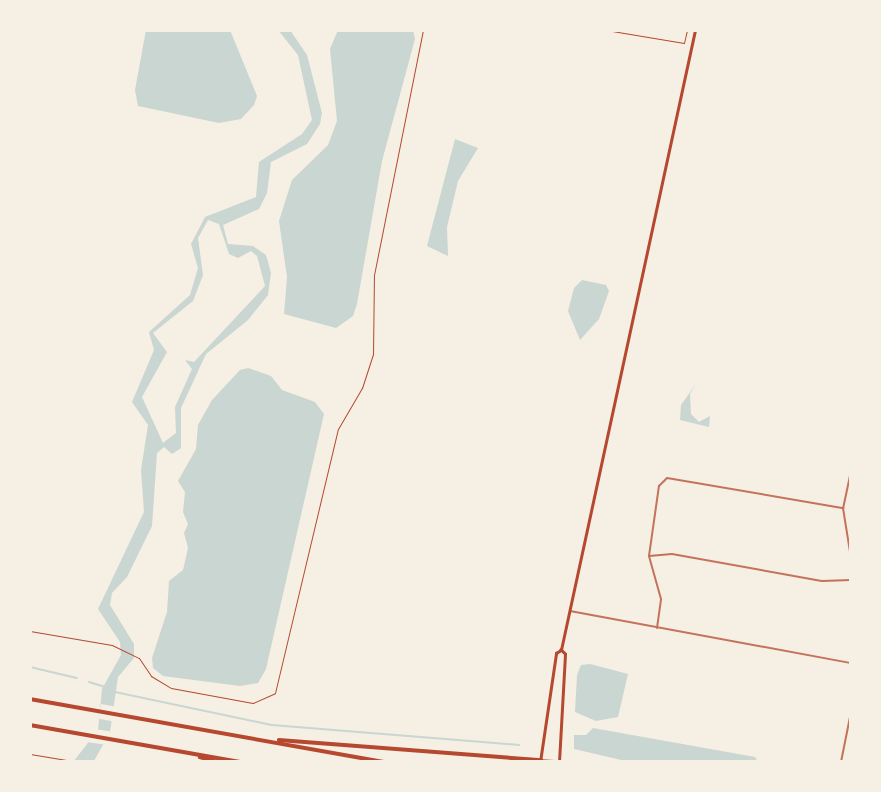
<!DOCTYPE html>
<style>
body{margin:0}
#map{position:relative;width:881px;height:792px;overflow:hidden;background:#f6efe4;font-family:Mulish,sans-serif}
div>[style]{position:absolute}
[style*='--x']{left:calc(var(--x)*1px);top:calc(var(--y)*1px);width:calc(var(--w)*1px);rotate:calc(var(--a)*1deg)}
.water>*{inset:0;background:#c9d6d2}
.pier>*{inset:0;background:#f6efe4;transform-origin:0 0}
.stream>*{height:2px;margin:-1px;padding:0 1px;transform-origin:1px;border-radius:1px;background:#c9d6d2}
.path>*{height:1px;margin:-0.5px;padding:0 0.5px;transform-origin:0.5px;border-radius:0.5px;background:#b5482f}
.minor>*{height:2px;margin:-1px;padding:0 1px;transform-origin:1px;border-radius:1px;background:#c5725c}
.tertiary>*{height:2.5px;margin:-1.25px;padding:0 1.25px;transform-origin:1.25px;border-radius:1.25px;background:#c5725c}
.secondary>*{height:2.5px;margin:-1.25px;padding:0 1.25px;transform-origin:1.25px;border-radius:1.25px;background:#b5482f}
.motorway>*{height:3.5px;margin:-1.75px;padding:0 1.75px;transform-origin:1.75px;border-radius:1.75px;background:#b5482f}
span{translate:-50% -50%;white-space:nowrap;text-align:center;line-height:1.15;-webkit-text-stroke:6px #f6efe4;paint-order:stroke}
.frame{position:absolute;inset:0;border:32px solid #f6efe4;pointer-events:none}
</style>
<div id="map">
<div class="water">
<i style="clip-path:polygon(146px 30px,230px 30px,257px 96px,254px 105px,241px 119px,219px 123px,138px 106px,135px 90px)"></i>
<i style="clip-path:polygon(evenodd,278px 30px,290px 30px,307px 55px,322px 113px,320px 124px,307px 144px,271px 162px,267px 193px,259px 209px,223px 225px,228px 244px,253px 246px,266px 255px,271px 273px,268px 295px,248px 320px,206px 354px,181px 408px,181px 448px,172px 454px,164px 447px,157px 453px,152px 526px,127px 577px,112px 593px,110px 605px,134px 644px,134px 658px,118px 677px,110px 732px,94px 761px,73px 762px,98px 730px,102px 689px,121px 655px,120px 642px,98px 609px,144px 512px,141px 470px,148px 425px,132px 402px,154px 350px,149px 332px,190px 295px,198px 268px,191px 244px,205px 217px,256px 197px,259px 162px,302px 134px,312px 120px,298px 55px,278px 30px,208px 220px,219px 224px,229px 254px,238px 258px,251px 251px,257px 256px,265px 286px,194px 362px,185px 360px,192px 369px,175px 407px,176px 433px,163px 443px,142px 397px,167px 352px,153px 333px,193px 301px,203px 275px,198px 238px,208px 220px)"></i>
<i style="clip-path:polygon(338px 30px,413px 30px,415px 39px,382px 161px,357px 304px,353px 316px,336px 328px,284px 314px,287px 277px,279px 221px,292px 180px,328px 145px,337px 121px,330px 49px)"></i>
<i style="clip-path:polygon(455px 139px,478px 148px,458px 181px,447px 227px,448px 256px,427px 246px)"></i>
<i style="clip-path:polygon(582px 280px,606px 285px,609px 291px,599px 319px,580px 340px,568px 311px,574px 288px)"></i>
<i style="clip-path:polygon(248px 368px,271px 376px,282px 390px,315px 402px,324px 414px,266px 669px,258px 683px,240px 686px,163px 676px,153px 668px,152px 658px,167px 612px,169px 581px,183px 570px,188px 548px,184px 533px,188px 524px,183px 512px,185px 492px,178px 481px,196px 449px,198px 425px,212px 400px,240px 370px)"></i>
<i style="clip-path:polygon(696px 384px,690px 394px,691px 414px,699px 422px,710px 416px,709px 427px,680px 420px,681px 405px)"></i>
<i style="clip-path:polygon(590px 664px,628px 674px,618px 717px,596px 721px,575px 712px,577px 675px,581px 665px)"></i>
<i style="clip-path:polygon(593px 728px,755px 757px,758px 762px,630px 762px,574px 749px,574px 735px,586px 735px)"></i>
</div>
<div class="pier">
<i style="left:101px;top:704px;width:17px;height:15px;rotate:10deg"></i>
<i style="clip-path:polygon(95px 729px,114px 732px,107px 745px,87px 742px)"></i>
</div>
<div class="stream">
<i style="--x:30;--y:667;--w:48;--a:13.2"></i>
<i style="--x:89;--y:682;--w:17;--a:17"></i>
<i style="--x:115;--y:692;--w:160;--a:11.9"></i>
<i style="--x:272;--y:725;--w:248;--a:4.6"></i>
</div>
<div class="path">
<i style="--x:606;--y:30;--w:79;--a:9.5"></i>
<i style="--x:684;--y:43;--w:13;--a:-77"></i>
<i style="--x:30;--y:631;--w:83;--a:9.7"></i>
<i style="--x:112;--y:645;--w:30;--a:26"></i>
<i style="--x:139;--y:658;--w:22;--a:56"></i>
<i style="--x:151;--y:676;--w:23;--a:31"></i>
<i style="--x:171;--y:688;--w:83;--a:10.4"></i>
<i style="--x:253;--y:703;--w:24;--a:-24"></i>
<i style="--x:275;--y:693;--w:271;--a:-76.6"></i>
<i style="--x:338;--y:429;--w:48;--a:-59.7"></i>
<i style="--x:362;--y:388;--w:36;--a:-72"></i>
<i style="--x:373;--y:354;--w:79;--a:-89.3"></i>
<i style="--x:374;--y:275;--w:250;--a:-78.7"></i>
<i style="--x:30;--y:754;--w:49;--a:9.5"></i>
</div>
<div class="minor">
<i style="--x:851;--y:471;--w:38;--a:102"></i>
<i style="--x:843;--y:508;--w:51;--a:80.9"></i>
<i style="--x:649;--y:556;--w:23;--a:-5"></i>
<i style="--x:672;--y:554;--w:152;--a:10.2"></i>
<i style="--x:822;--y:581;--w:29;--a:-2"></i>
<i style="--x:570;--y:611;--w:286;--a:10.5"></i>
<i style="--x:657;--y:628;--w:29;--a:-82"></i>
<i style="--x:661;--y:599;--w:45;--a:-105.6"></i>
<i style="--x:649;--y:556;--w:71;--a:-81.9"></i>
<i style="--x:659;--y:486;--w:11;--a:-45"></i>
<i style="--x:667;--y:478;--w:179;--a:9.7"></i>
<i style="--x:841;--y:762;--w:51;--a:-78.7"></i>
</div>
<div class="tertiary">
<i style="--x:541;--y:760;--w:30;--a:4"></i>
</div>
<div class="secondary">
<i style="--x:540;--y:762;--w:110;--a:-81.6"></i>
<i style="--x:556;--y:653;--w:6;--a:-31"></i>
<i style="--x:561;--y:650;--w:634;--a:-77.8"></i>
<i style="--x:559;--y:762;--w:108;--a:-86.8"></i>
<i style="--x:565;--y:654;--w:6;--a:-135"></i>
</div>
<div class="motorway">
<i style="--x:30;--y:699;--w:359;--a:10.1"></i>
<i style="--x:30;--y:725;--w:213;--a:10"></i>
<i style="--x:279;--y:740;--w:263;--a:4.4"></i>
<i style="--x:200;--y:757;--w:18;--a:16"></i>
</div>
<div class="frame"></div>
</div>
